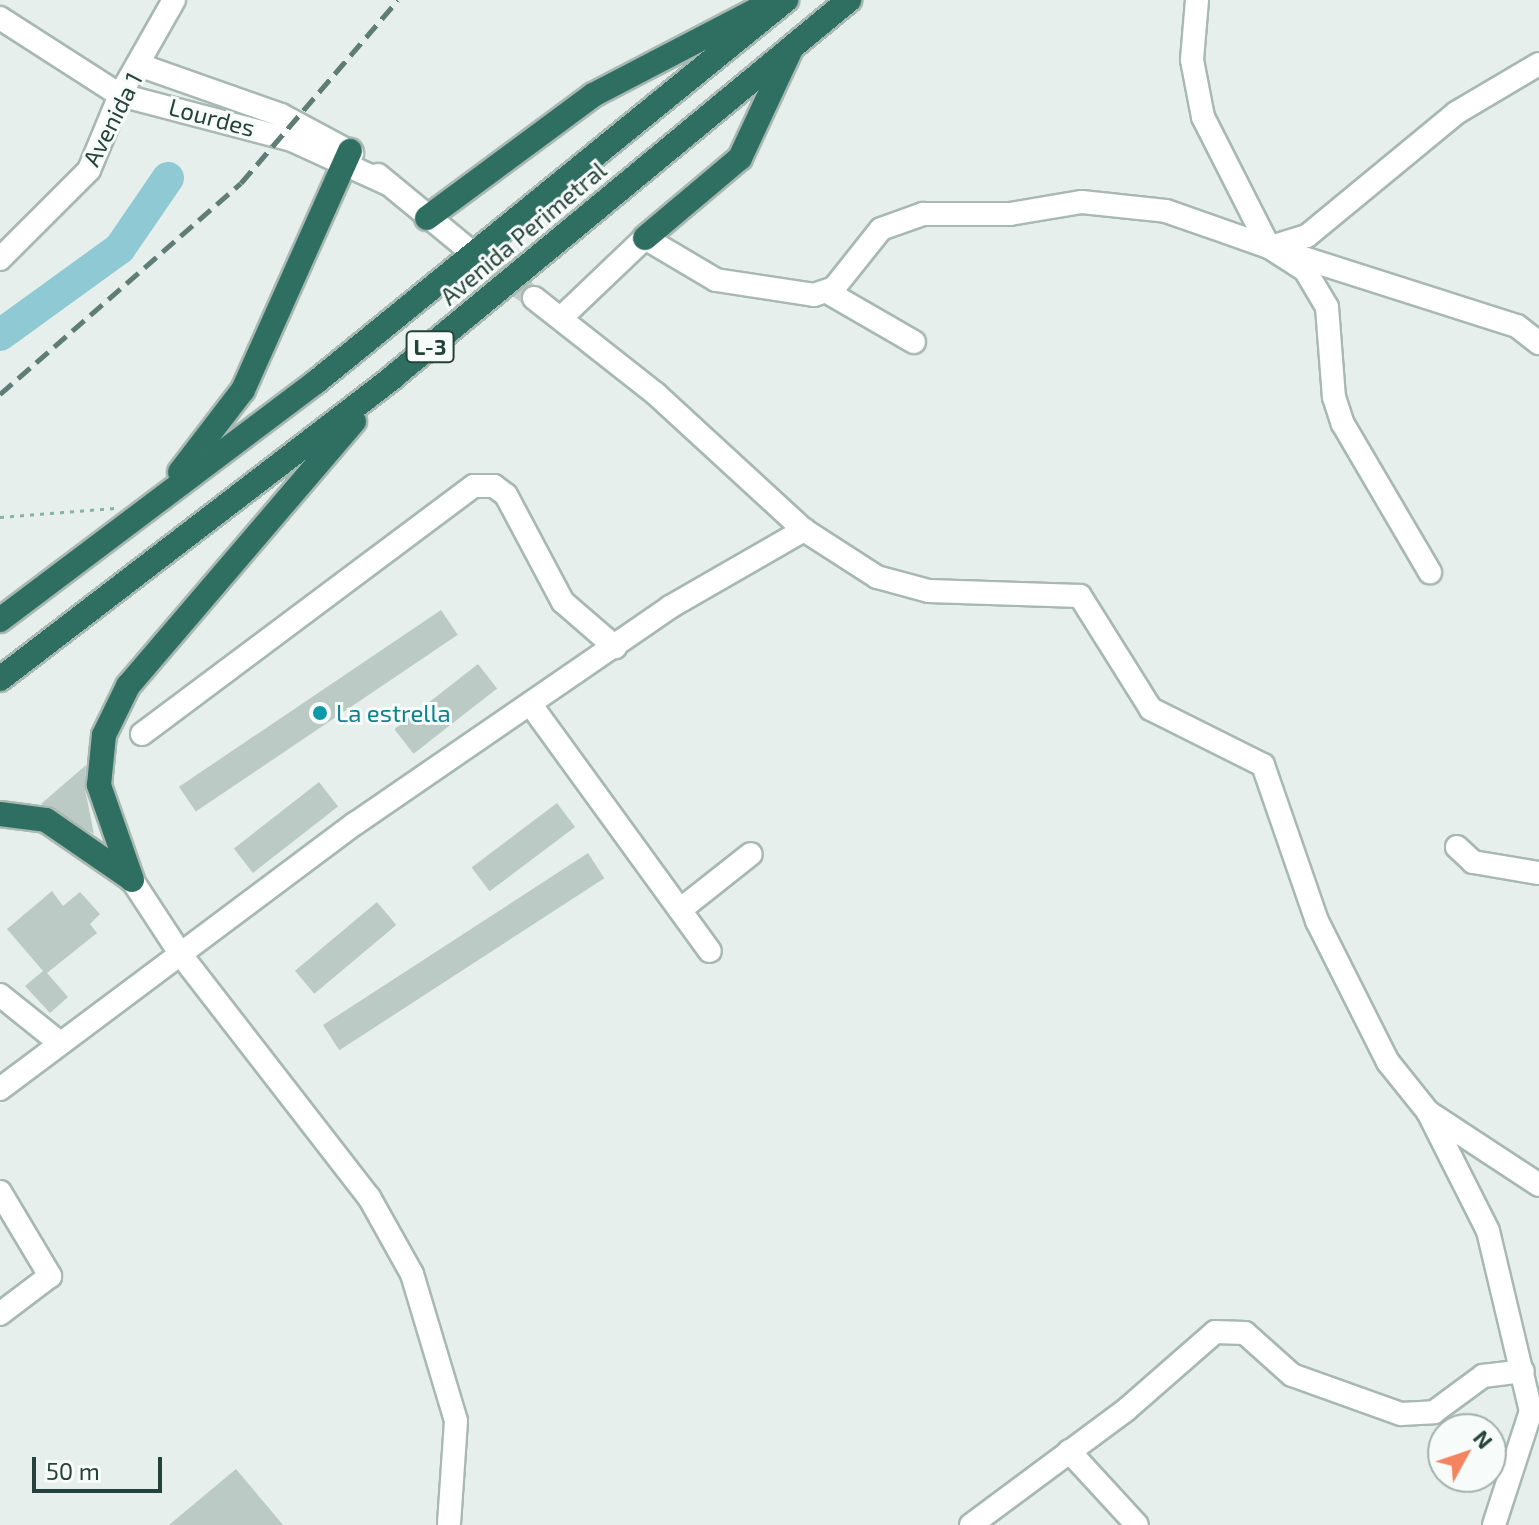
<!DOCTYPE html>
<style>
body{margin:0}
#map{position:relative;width:1539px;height:1525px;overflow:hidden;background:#e6efeb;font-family:"Exo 2",sans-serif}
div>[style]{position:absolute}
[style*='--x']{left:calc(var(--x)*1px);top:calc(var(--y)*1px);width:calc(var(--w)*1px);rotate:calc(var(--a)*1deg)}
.river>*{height:32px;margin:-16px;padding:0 16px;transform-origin:16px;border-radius:16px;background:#8ec9d4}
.building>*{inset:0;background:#bbcac4;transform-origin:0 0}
.minor-tunnel>*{height:22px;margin-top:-11px;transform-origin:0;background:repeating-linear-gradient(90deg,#bfccc8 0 22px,transparent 0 33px)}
.path>*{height:3px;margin-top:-1.5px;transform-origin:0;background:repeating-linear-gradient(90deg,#86b3a5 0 4px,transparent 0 10px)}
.roads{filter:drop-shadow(2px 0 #a8b8b2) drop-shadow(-2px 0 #a8b8b2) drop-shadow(0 2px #a8b8b2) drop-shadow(0 -2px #a8b8b2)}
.minor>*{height:22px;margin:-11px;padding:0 11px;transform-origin:11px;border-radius:11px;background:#fff}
.highway>*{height:24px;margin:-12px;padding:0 12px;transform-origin:12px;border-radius:12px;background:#2f6f62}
.rail>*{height:5px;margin-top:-2.5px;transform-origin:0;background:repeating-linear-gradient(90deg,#5f7d75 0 16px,transparent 0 24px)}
.dots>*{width:22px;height:22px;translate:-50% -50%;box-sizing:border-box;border:4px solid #f7fbf9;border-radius:50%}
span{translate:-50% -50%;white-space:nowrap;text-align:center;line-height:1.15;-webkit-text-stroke:6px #f7fbf9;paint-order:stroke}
.shield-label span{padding:2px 6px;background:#f7fbf9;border:2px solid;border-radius:6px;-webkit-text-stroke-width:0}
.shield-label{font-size:22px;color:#24423a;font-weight:700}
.street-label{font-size:24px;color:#24423a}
.culture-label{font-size:24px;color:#0d838f}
.left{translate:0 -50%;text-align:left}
.north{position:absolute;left:1427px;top:1413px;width:80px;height:80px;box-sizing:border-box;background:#f7fbf9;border:2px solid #a3b1ad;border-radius:50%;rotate:50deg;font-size:22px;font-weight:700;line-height:32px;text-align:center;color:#24423a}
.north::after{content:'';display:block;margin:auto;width:28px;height:36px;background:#f4845f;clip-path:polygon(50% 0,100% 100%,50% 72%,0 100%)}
.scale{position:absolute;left:32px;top:1457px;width:130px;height:36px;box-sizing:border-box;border:4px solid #24423a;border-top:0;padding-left:10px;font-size:24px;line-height:28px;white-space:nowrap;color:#24423a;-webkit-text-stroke:6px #f7fbf9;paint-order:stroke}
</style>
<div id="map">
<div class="river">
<i style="--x:0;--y:335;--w:148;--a:-35.9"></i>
<i style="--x:120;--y:248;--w:85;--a:-55.6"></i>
</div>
<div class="building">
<i style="left:441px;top:610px;width:30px;height:316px;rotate:56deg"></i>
<i style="left:478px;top:664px;width:31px;height:106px;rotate:52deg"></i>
<i style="clip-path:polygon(86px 765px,85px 789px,94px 834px,41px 804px)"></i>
<i style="left:319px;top:782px;width:31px;height:108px;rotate:52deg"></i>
<i style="left:557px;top:803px;width:30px;height:107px;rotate:53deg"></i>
<i style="left:588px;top:853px;width:30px;height:316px;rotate:57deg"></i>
<i style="clip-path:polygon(52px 891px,63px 906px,80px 892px,100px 914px,90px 924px,97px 933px,47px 973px,68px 997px,50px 1013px,25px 986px,43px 971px,7px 929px)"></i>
<i style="left:377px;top:902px;width:30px;height:107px;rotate:50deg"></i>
<i style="clip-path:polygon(236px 1469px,283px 1525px,169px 1525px)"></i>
</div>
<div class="minor-tunnel">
<i style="--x:464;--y:246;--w:87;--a:36.6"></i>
</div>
<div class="path">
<i style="--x:0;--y:517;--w:115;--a:-4.5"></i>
</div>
<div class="roads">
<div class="minor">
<i style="--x:1197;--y:0;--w:60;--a:94.8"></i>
<i style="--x:1192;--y:60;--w:58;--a:79.1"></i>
<i style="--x:1203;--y:117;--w:146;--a:63.1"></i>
<i style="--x:1269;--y:247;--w:260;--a:17.7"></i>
<i style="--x:1517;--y:326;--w:28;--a:38"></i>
<i style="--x:0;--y:18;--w:143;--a:32.7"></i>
<i style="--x:120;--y:95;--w:178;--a:14.7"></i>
<i style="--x:292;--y:140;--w:106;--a:24.6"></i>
<i style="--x:139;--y:65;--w:151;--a:19.4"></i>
<i style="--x:281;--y:115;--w:81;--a:28.2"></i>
<i style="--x:378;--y:175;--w:112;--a:39.5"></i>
<i style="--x:1274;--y:246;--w:34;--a:-17"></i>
<i style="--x:1307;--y:236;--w:193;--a:-39.5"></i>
<i style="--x:1456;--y:113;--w:96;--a:-30.6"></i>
<i style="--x:0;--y:259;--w:126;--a:-45"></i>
<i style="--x:89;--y:170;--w:81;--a:-67.5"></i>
<i style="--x:120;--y:95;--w:109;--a:-60.4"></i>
<i style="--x:829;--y:293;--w:98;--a:30"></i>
<i style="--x:534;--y:298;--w:155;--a:38.2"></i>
<i style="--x:656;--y:394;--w:201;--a:42.6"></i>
<i style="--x:804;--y:530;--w:87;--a:32.8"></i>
<i style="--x:877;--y:577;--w:54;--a:15.1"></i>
<i style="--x:929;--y:591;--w:151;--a:1.9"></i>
<i style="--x:1080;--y:596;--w:133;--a:57.9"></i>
<i style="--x:1151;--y:709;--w:125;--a:26.6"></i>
<i style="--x:1263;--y:765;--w:165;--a:70.9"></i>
<i style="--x:1317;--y:921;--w:158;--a:63.3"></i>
<i style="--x:1388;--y:1062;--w:64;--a:51.3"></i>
<i style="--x:1428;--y:1112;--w:133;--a:33.3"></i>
<i style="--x:563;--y:316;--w:113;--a:-43.6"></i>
<i style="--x:645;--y:238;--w:82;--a:30.6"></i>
<i style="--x:716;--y:280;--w:99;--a:8.7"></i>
<i style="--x:814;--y:295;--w:21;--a:-19"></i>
<i style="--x:834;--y:288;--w:75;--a:-51.5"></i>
<i style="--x:881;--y:229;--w:45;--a:-19.7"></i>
<i style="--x:923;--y:214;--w:87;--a:0"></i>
<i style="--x:1010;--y:214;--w:73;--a:-9.5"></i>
<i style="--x:1082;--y:202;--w:84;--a:6.1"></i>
<i style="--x:1166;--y:211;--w:109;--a:19.3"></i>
<i style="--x:1269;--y:247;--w:43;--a:32.6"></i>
<i style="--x:1305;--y:270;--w:43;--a:59.3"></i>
<i style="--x:1327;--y:307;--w:90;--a:85.6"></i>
<i style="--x:1334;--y:397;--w:28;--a:72"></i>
<i style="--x:1343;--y:424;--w:172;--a:59.6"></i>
<i style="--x:531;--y:705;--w:304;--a:54"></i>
<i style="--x:142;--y:734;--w:414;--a:-36.8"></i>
<i style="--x:474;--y:486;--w:20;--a:0"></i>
<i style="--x:494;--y:486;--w:15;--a:37"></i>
<i style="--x:506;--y:495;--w:121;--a:62"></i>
<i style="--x:563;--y:602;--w:69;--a:40.9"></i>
<i style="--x:1457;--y:847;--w:22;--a:43"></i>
<i style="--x:1473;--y:862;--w:67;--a:9.5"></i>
<i style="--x:132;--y:880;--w:90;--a:56.8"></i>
<i style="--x:181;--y:955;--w:306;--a:52.2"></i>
<i style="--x:369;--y:1197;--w:88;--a:60.8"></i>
<i style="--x:412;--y:1274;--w:153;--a:73.3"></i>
<i style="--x:456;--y:1421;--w:104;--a:93.9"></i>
<i style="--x:680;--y:910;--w:90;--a:-38.3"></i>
<i style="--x:0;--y:995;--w:77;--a:38.7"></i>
<i style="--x:0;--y:1089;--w:444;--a:-36.8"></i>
<i style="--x:356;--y:823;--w:381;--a:-34.5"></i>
<i style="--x:670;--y:607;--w:155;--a:-29.9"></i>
<i style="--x:1428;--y:1112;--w:133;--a:63.2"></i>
<i style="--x:1488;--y:1231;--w:185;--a:76.6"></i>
<i style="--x:1531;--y:1411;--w:120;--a:108"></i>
<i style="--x:0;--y:1192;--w:98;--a:59.2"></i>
<i style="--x:50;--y:1276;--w:63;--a:142.8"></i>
<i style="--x:1069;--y:1451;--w:100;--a:47.4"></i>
<i style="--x:971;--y:1525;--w:194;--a:-36.6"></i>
<i style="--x:1127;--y:1409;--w:117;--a:-41.2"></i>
<i style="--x:1215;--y:1332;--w:30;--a:2"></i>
<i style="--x:1245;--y:1333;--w:63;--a:41.8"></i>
<i style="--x:1292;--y:1375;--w:116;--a:19.7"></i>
<i style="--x:1401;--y:1414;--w:33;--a:-3"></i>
<i style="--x:1434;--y:1412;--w:61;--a:-36.3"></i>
<i style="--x:1483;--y:1376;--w:40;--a:-7.1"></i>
</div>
<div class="highway">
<i style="--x:427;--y:218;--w:207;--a:-36.5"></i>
<i style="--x:593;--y:95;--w:188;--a:-27.5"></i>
<i style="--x:645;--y:238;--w:124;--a:-40.1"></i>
<i style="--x:740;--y:158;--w:120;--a:-64.9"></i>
<i style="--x:180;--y:472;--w:103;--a:-52.5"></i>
<i style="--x:243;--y:390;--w:262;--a:-65.9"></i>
<i style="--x:0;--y:620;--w:396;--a:-37"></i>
<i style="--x:316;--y:382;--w:606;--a:-39.1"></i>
<i style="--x:0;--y:679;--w:496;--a:-37.5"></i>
<i style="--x:393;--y:377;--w:592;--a:-39.58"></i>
<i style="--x:0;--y:814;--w:46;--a:7.4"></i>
<i style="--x:46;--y:820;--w:102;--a:34.6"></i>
<i style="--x:132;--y:880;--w:101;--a:-109.2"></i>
<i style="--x:99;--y:785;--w:50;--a:-84.3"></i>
<i style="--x:104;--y:735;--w:55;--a:-63.9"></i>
<i style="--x:128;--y:686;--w:348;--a:-49.5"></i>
</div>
</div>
<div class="rail">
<i style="--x:0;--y:394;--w:320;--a:-41.2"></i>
<i style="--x:241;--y:183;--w:241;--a:-49.4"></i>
</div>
<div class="dots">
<i style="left:320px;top:713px;background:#0f9aa8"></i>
</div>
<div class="shield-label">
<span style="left:430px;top:347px">L-3</span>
</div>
<div class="street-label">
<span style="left:212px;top:117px;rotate:15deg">Lourdes</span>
<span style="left:112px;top:119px;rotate:-63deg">Avenida 1</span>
<span style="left:523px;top:233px;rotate:-40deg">Avenida Perimetral</span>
</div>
<div class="culture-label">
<span class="left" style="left:336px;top:713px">La estrella</span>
</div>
<div class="north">N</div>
<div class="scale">50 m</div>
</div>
